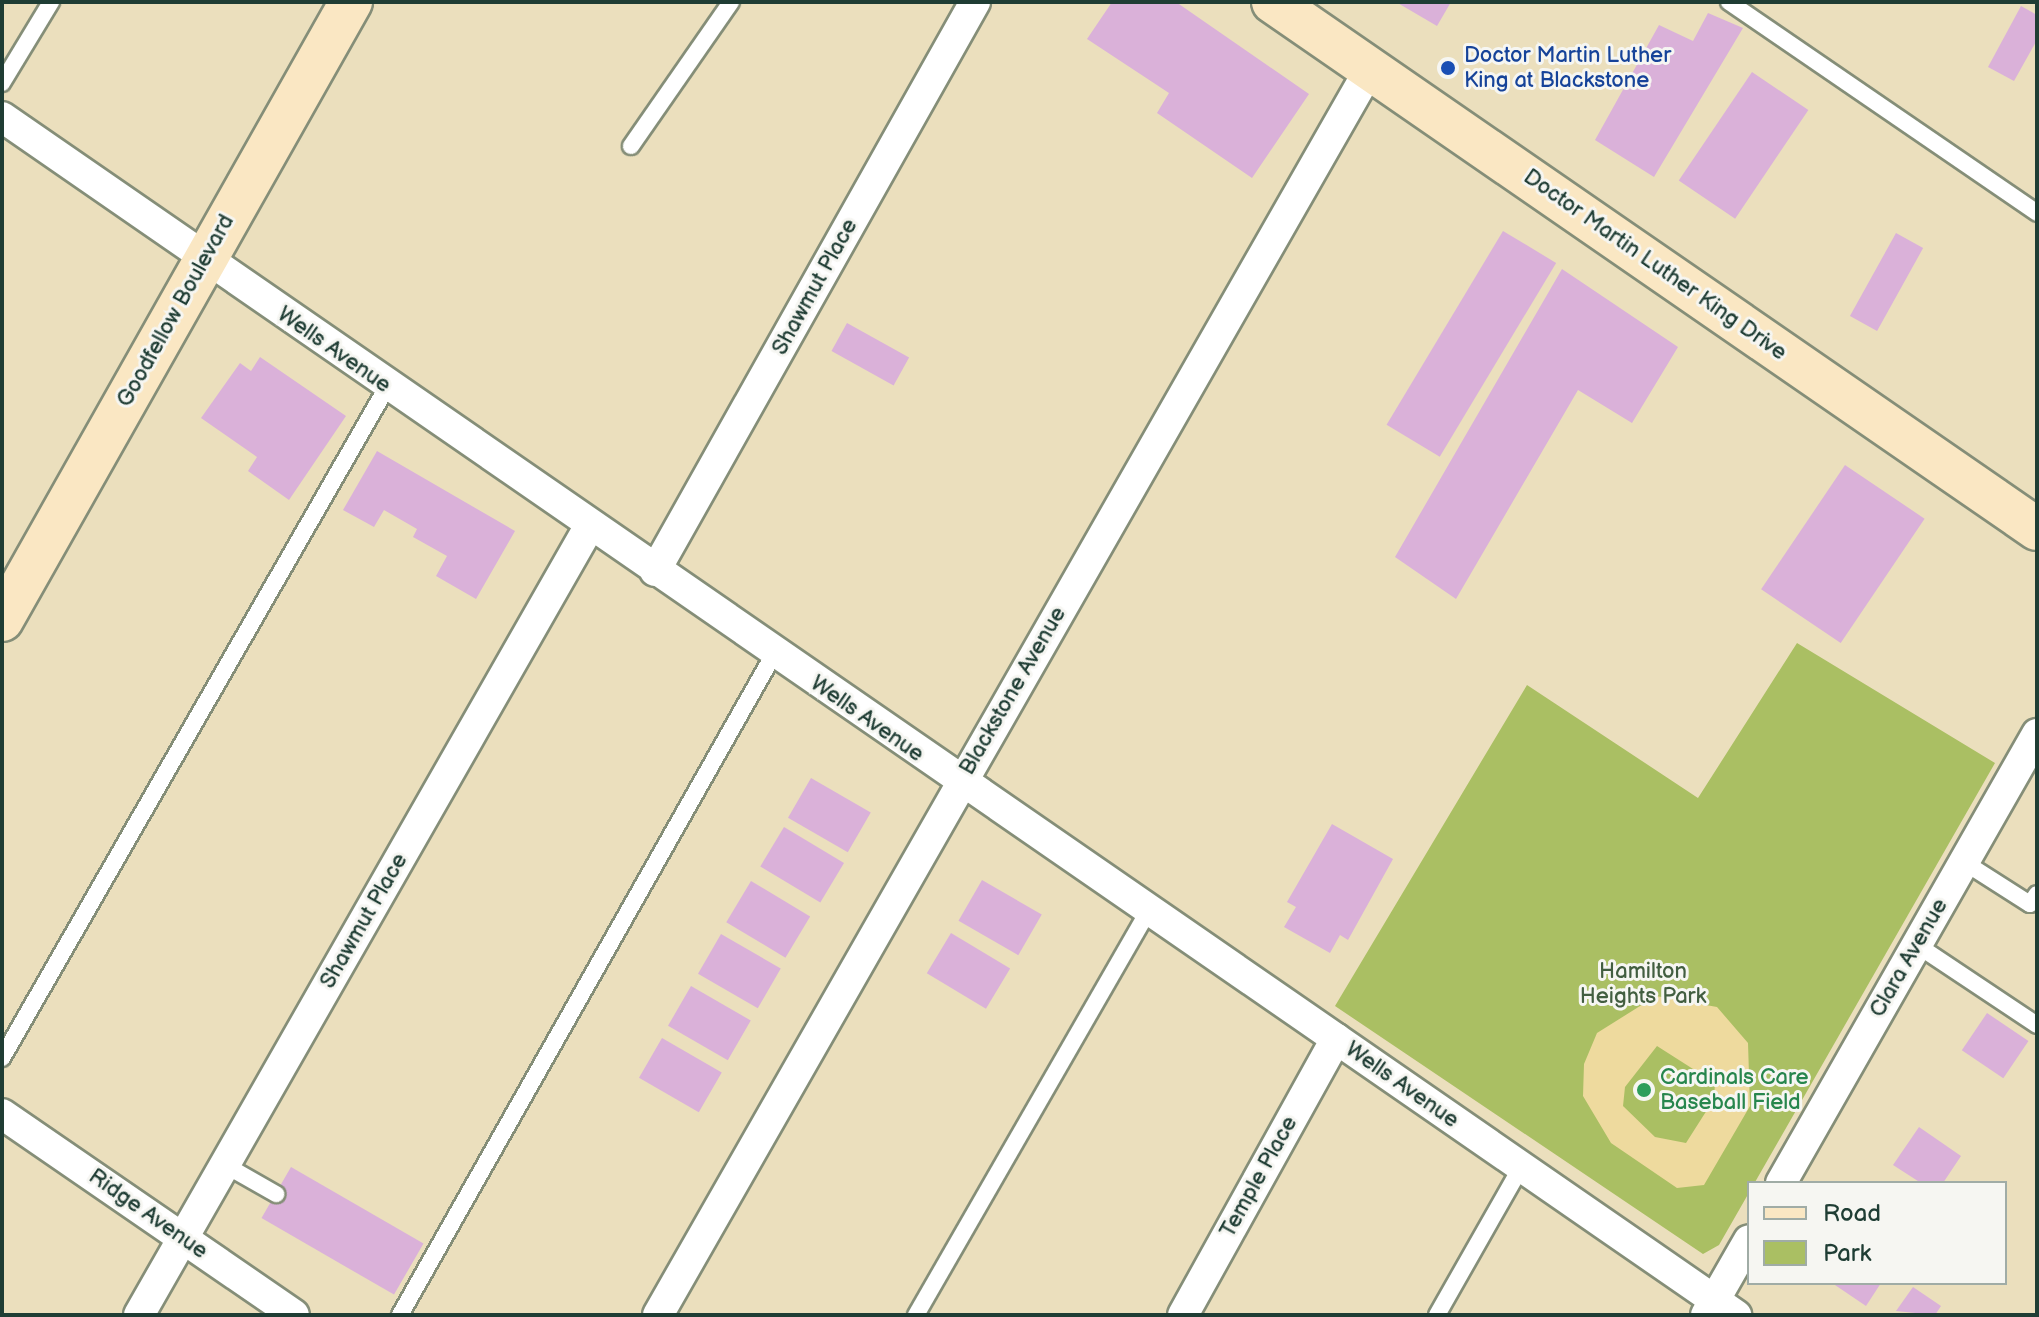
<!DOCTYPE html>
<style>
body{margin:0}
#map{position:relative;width:2039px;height:1317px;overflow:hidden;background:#ebdfbd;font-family:"Balsamiq Sans",sans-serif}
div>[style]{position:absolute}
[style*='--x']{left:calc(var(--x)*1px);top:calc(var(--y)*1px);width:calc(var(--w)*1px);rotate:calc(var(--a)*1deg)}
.green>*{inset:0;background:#aabf63}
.sand>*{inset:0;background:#eeda9e}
.building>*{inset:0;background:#dab1d9;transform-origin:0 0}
.roads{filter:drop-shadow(2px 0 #858e78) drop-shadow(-2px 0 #858e78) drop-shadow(0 2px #858e78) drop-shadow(0 -2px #858e78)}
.service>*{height:16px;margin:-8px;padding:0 8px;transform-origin:8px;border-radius:8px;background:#fff}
.minor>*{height:30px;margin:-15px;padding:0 15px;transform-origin:15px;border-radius:15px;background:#fff}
.secondary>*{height:42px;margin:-21px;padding:0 21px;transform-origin:21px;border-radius:21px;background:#fae7c3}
.dots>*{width:22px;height:22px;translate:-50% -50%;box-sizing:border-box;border:4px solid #f6f6f2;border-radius:50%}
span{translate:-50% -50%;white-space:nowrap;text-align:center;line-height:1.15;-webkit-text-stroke:6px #f6f6f2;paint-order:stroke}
.transit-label{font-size:22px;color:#164399}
.left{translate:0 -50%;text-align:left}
.street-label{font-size:22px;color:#1f3d34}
.park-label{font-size:22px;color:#425e40}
.leisure-label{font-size:22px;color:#27864d}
.frame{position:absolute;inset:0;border:4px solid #1f3d34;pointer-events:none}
.legend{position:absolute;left:1747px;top:1181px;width:260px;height:104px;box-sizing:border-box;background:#f6f6f2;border:2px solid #a0aca6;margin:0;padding:10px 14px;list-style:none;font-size:24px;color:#1f3d34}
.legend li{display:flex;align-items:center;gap:16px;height:40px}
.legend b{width:40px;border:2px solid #a0aca6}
</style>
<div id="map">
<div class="green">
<i style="clip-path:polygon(1797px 643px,1995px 763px,1719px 1245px,1703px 1254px,1335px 1006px,1527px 685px,1698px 798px)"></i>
</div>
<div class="sand">
<i style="clip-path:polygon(evenodd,1656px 996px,1717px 1007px,1748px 1043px,1750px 1106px,1704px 1185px,1677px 1188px,1611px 1143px,1583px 1096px,1584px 1064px,1597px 1033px,1656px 996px,1657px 1046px,1715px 1083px,1714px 1099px,1686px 1143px,1655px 1137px,1623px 1106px,1625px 1087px,1657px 1046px)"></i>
</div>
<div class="building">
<i style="clip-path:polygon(1112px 2px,1176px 2px,1309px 94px,1252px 178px,1157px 113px,1169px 93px,1087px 39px)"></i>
<i style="clip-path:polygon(1396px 2px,1451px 2px,1437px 26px)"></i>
<i style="clip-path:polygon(2021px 6px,2037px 15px,2037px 40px,2014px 81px,1988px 67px)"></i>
<i style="clip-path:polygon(1708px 13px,1743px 28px,1654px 177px,1595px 140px,1659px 25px,1693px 41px)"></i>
<i style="left:1752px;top:72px;width:68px;height:131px;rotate:34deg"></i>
<i style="left:1503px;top:231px;width:62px;height:226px;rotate:31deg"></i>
<i style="left:1896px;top:233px;width:31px;height:95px;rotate:29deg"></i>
<i style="clip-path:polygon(1562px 269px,1678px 347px,1632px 423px,1578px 390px,1456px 599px,1395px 557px)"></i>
<i style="left:847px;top:323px;width:71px;height:32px;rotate:29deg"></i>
<i style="clip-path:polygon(260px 357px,346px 416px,289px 500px,248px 471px,257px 457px,201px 418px,240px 363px,251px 371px)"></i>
<i style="clip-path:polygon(377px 451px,515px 531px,476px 599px,436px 576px,447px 556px,413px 537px,417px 529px,384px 510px,374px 527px,343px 510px)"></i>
<i style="left:1845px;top:465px;width:96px;height:150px;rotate:34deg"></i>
<i style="left:811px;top:778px;width:69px;height:46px;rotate:30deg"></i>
<i style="clip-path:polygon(1332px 824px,1393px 859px,1348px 940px,1340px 935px,1330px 953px,1284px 927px,1296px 907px,1287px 902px)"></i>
<i style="left:784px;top:827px;width:70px;height:46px;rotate:31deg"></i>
<i style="left:982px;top:880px;width:69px;height:47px;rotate:30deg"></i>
<i style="left:751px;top:881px;width:69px;height:48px;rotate:31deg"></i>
<i style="left:951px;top:933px;width:69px;height:47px;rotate:31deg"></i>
<i style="left:721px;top:934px;width:69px;height:46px;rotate:30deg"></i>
<i style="left:691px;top:986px;width:69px;height:46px;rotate:30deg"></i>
<i style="left:1987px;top:1013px;width:50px;height:45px;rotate:34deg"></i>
<i style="left:662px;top:1038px;width:69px;height:46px;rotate:30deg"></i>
<i style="clip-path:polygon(1919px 1127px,1961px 1156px,1943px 1183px,1921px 1183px,1893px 1165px)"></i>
<i style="left:291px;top:1167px;width:153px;height:59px;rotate:30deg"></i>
<i style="clip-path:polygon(1832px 1283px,1881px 1283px,1866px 1306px)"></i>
<i style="clip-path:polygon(1913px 1287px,1941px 1306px,1935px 1315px,1896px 1311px)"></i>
</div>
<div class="roads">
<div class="service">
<i style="--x:1729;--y:2;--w:373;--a:34.4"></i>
<i style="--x:2;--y:83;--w:95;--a:-58.8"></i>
<i style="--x:631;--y:146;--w:175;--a:-55.2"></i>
<i style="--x:1964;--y:862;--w:78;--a:32.5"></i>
<i style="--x:2030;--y:904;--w:12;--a:-55"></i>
<i style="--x:1917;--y:945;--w:144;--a:33.7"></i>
<i style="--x:2;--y:1058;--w:774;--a:-60.15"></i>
<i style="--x:225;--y:1165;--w:59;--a:29.6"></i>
<i style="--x:400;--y:1315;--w:759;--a:-60.5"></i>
<i style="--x:916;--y:1315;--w:465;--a:-60.1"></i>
<i style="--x:1437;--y:1315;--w:170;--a:-60.4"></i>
</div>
<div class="minor">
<i style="--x:2;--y:117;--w:2108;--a:34.64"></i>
<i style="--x:655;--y:571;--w:653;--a:-60.65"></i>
<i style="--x:2;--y:1114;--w:354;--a:34.5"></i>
<i style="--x:1781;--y:1183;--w:517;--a:-60.31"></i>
<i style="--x:139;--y:1315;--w:907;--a:-60.27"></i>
<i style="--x:658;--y:1315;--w:1435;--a:-60.26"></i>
<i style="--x:1183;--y:1315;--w:316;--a:-61"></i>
<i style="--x:1706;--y:1315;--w:86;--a:-60.2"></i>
</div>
<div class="secondary">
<i style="--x:1273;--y:2;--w:928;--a:34.6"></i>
<i style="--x:2;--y:620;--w:710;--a:-60.55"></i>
</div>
</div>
<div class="dots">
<i style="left:1448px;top:68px;background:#1a4fb4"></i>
<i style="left:1644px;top:1090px;background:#2e9e5b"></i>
</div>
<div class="transit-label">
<span class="left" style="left:1464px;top:68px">Doctor Martin Luther<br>King at Blackstone</span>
</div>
<div class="street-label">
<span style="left:1655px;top:265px;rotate:35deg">Doctor Martin Luther King Drive</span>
<span style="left:815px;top:287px;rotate:-61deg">Shawmut Place</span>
<span style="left:176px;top:311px;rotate:-61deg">Goodfellow Boulevard</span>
<span style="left:334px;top:350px;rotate:35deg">Wells Avenue</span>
<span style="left:1013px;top:691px;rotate:-60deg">Blackstone Avenue</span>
<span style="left:867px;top:719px;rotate:35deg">Wells Avenue</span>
<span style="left:364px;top:921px;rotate:-60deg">Shawmut Place</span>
<span style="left:1909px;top:958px;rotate:-60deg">Clara Avenue</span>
<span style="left:1402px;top:1085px;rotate:35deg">Wells Avenue</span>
<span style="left:1259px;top:1177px;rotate:-61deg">Temple Place</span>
<span style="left:148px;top:1214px;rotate:35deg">Ridge Avenue</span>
</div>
<div class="park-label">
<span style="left:1643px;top:984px">Hamilton<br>Heights Park</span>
</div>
<div class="leisure-label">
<span class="left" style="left:1660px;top:1090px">Cardinals Care<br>Baseball Field</span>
</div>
<div class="frame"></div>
<ul class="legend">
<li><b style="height:10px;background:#fae7c3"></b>Road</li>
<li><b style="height:22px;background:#aabf63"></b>Park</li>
</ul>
</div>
